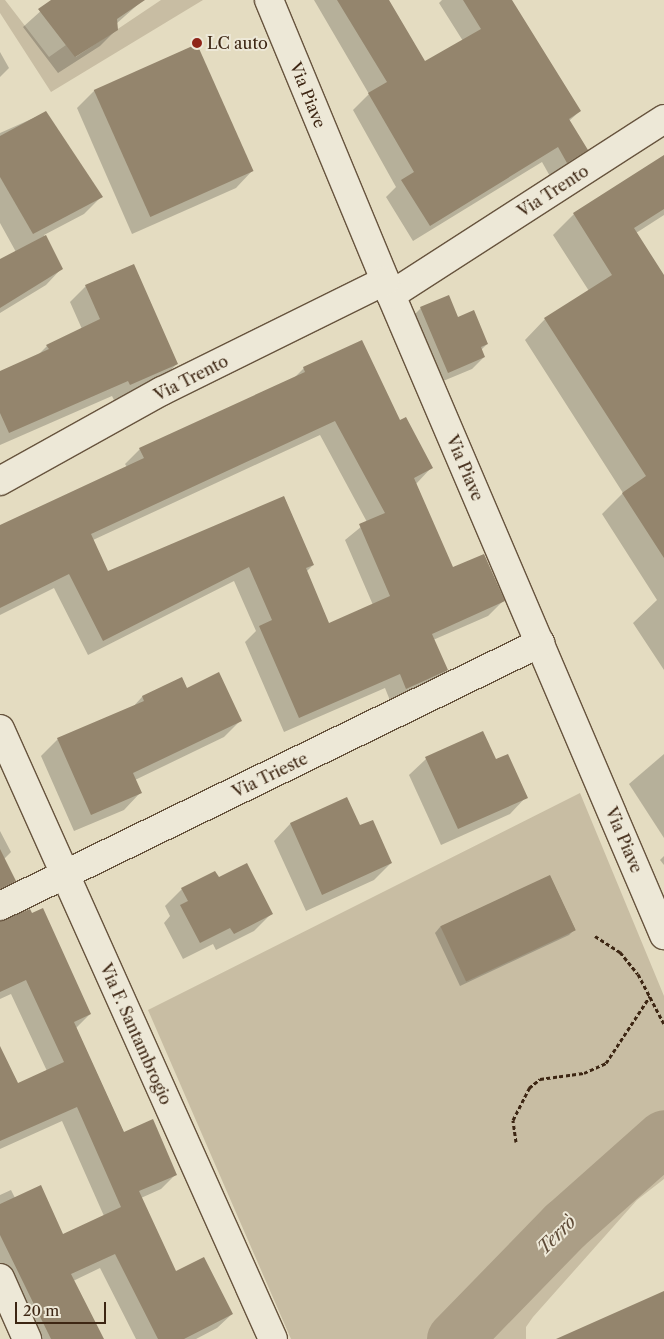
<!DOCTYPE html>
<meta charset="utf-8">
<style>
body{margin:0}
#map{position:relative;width:664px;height:1339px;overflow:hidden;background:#e4dcc1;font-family:"Libre Caslon Text",serif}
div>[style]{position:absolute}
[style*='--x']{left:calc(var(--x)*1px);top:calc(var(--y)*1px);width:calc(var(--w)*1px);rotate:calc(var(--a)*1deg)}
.green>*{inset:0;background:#c8bda3}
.shadow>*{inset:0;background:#0003}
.river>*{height:55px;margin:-27.5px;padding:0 27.5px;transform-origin:27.5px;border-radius:27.5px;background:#ab9e86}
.building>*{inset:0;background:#94856d;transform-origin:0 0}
.path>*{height:3px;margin-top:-1.5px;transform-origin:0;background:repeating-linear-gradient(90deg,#3d2613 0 4px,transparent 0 6.5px)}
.roads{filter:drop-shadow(1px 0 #67543e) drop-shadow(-1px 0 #67543e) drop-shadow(0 1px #67543e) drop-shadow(0 -1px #67543e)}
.minor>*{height:28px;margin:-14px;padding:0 14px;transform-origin:14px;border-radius:14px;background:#ede8d7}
.dots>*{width:14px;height:14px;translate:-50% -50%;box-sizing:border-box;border:2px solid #ede8d7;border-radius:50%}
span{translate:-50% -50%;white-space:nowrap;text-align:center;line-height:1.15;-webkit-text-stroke:4px #ede8d7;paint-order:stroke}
.poi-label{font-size:16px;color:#3d2613}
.left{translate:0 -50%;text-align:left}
.street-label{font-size:16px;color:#3d2613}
.water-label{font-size:18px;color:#5e4a36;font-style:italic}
.scale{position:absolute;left:15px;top:1302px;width:91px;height:22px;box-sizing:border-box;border:2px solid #3d2613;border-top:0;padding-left:6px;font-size:15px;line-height:18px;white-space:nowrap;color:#3d2613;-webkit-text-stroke:4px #ede8d7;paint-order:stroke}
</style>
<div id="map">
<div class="green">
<i style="clip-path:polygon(0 0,5px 0,49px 57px,66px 45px,76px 57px,161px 0,203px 0,51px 92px,0 13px)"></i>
<i style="clip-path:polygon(580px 793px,664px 996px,664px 1126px,521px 1248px,507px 1268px,478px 1284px,445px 1315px,438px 1339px,291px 1339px,148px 1010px)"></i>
<i style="clip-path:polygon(664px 1148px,664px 1179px,637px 1200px,533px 1317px,526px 1327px,526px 1339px,465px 1339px,545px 1253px)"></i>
</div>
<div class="shadow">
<i style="clip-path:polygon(53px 0,143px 0,116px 24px,117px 29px,100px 46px,58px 73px,23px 27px)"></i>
<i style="clip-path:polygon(314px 0,387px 0,425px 63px,463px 41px,439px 3px,442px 0,511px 0,580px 111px,569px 121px,586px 150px,551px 178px,542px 162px,413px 241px,386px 197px,396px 187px,353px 110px,369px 94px)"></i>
<i style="clip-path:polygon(196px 45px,252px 171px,236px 188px,132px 234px,77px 108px,94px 91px)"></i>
<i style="clip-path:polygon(0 52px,9px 68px,0 77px)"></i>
<i style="clip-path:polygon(45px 113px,101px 197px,84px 214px,44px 235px,61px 269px,46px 285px,0 313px,0 260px,16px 252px,0 223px,0 133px)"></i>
<i style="clip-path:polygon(664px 158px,664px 215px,636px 233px,664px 277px,664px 670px,633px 623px,657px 600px,602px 514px,623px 493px,525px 340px,545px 319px,589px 291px,553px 235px,574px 214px)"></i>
<i style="clip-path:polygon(86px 286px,177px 364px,161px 379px,114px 400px,112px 396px,0 445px,0 372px,37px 356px,47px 346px,82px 329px,70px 302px)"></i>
<i style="clip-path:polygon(421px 308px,458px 318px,487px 344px,481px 350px,484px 357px,472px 369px,436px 384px,409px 320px)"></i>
<i style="clip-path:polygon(evenodd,304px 368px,399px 422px,431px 468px,416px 484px,452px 569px,503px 601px,488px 616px,433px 640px,447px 670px,432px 685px,391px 703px,385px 688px,284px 732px,245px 642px,256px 631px,234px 581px,88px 655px,54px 588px,0 615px,0 526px,127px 467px,125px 464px,140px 449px,293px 379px,304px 368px,320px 435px,367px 522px,345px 540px,373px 605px,329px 625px,306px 572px,313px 565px,284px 497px,107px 573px,93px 540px,320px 435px)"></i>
<i style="clip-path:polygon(181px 678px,187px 689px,241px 720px,224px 737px,135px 780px,140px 793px,124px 810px,74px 831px,41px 756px,58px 739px,132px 708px,142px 697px)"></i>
<i style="clip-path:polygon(664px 754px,664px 838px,629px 784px)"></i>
<i style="clip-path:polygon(426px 759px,495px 761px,526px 797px,510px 814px,441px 845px,409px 775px)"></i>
<i style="clip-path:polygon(347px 799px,360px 827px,391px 863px,374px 880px,306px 911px,274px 841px,290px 824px)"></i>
<i style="clip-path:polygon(0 831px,11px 852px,4px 859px,14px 881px,0 895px)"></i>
<i style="clip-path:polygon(664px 856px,664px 865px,660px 860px)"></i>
<i style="clip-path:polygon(550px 876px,575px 929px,569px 935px,460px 986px,435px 933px,440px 927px)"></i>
<i style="clip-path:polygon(218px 879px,271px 914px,254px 931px,216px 950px,213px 944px,183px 959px,164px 923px,170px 916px,165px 906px,182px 889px)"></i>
<i style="clip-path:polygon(0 923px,90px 1014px,76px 1028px,124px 1133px,176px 1174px,161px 1189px,141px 1198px,175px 1273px,232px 1314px,217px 1328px,196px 1339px,136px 1339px,100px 1268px,73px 1281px,103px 1339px,28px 1339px,0 1282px,0 1195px,11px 1190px,15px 1198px,62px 1235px,104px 1216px,62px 1121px,0 1149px,0 1049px,18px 1084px,47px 1071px,11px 994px,0 999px)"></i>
</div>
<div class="river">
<i style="--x:454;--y:1339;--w:159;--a:-45.8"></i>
<i style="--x:565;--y:1225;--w:132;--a:-41.6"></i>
</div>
<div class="building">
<i style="clip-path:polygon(51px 0,145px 0,117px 19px,118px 30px,75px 57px,38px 9px)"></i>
<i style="clip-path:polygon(337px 0,389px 0,425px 61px,481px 29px,463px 0,512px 0,581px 111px,569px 119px,588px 150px,567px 163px,558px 147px,430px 226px,401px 180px,414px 172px,368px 93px,387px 82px)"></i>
<i style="left:197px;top:44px;width:139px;height:113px;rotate:66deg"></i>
<i style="clip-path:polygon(46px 111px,103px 197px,33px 234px,0 177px,0 136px)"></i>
<i style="clip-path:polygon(664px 155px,664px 209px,634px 228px,664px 275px,664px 558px,622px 493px,646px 476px,544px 318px,612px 275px,573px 213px)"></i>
<i style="clip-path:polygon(46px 235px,63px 269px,0 308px,0 259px)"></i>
<i style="clip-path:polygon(134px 264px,178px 364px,130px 385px,128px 381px,9px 433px,0 413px,0 371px,49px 349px,46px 345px,100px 319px,85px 285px)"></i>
<i style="clip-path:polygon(449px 295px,458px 317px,474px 310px,488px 344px,481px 347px,485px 357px,448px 373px,420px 307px)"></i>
<i style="clip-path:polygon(evenodd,362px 340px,400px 420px,406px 417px,433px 468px,414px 478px,453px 567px,484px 554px,505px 601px,432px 634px,448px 670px,406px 689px,400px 674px,299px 718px,259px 626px,272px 620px,249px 567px,103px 641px,69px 574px,0 608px,0 525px,144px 458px,139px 448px,305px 372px,303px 367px,362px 340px,335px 421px,385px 513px,359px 524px,390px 596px,329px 623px,306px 568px,314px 565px,284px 496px,108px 571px,91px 534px,335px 421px)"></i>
<i style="clip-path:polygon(219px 672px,242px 721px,133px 773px,142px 793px,91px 815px,57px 738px,144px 701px,142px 696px,182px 677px,187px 688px)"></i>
<i style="clip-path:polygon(483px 731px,496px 759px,508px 754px,528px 798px,458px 829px,425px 757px)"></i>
<i style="clip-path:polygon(347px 797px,360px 825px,373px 820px,392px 863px,322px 895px,290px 823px)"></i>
<i style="clip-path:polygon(0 849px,16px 881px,0 889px)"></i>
<i style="clip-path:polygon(247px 863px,273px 914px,234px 934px,230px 928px,200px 943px,180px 905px,188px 901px,181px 888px,215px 871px,219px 877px)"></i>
<i style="left:550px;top:875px;width:61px;height:121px;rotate:65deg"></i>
<i style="clip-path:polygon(43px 908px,91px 1014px,74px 1022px,124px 1132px,153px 1119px,177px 1175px,139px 1191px,176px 1271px,204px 1257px,233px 1314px,184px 1339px,158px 1339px,115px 1254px,71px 1274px,104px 1339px,51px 1339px,0 1235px,0 1204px,41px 1185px,63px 1234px,121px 1207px,77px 1107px,0 1141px,0 1046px,18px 1083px,64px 1062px,26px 980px,0 992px,0 921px,30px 909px,32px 913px)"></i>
<i style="clip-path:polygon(664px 1291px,664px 1339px,556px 1339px)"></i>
</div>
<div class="path">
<i style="--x:595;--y:936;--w:30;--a:33"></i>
<i style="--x:620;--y:952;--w:28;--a:51"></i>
<i style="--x:638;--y:974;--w:56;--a:62.5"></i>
<i style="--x:516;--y:1142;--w:22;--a:-98"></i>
<i style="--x:513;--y:1120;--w:36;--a:-63"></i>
<i style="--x:529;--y:1088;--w:14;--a:-39"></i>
<i style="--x:540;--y:1079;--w:44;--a:-7.8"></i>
<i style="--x:584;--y:1073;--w:24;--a:-24"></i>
<i style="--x:606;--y:1063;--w:80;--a:-56.7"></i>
</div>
<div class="roads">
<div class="minor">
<i style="--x:269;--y:0;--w:319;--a:67.5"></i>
<i style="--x:391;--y:295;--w:696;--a:66.9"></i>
<i style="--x:391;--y:295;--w:325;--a:-32.8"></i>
<i style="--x:0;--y:481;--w:185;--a:-29.1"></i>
<i style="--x:162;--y:391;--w:249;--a:-26.3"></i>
<i style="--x:0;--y:729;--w:668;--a:65.89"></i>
<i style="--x:0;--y:906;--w:601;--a:-25.97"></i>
<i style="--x:0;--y:1278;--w:67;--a:66.1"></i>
</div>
</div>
<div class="dots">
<i style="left:197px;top:43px;background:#8f2418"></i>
</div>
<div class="poi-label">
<span class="left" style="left:207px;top:43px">LC auto</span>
</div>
<div class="street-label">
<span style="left:308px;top:95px;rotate:68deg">Via Piave</span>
<span style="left:553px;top:191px;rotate:-33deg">Via Trento</span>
<span style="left:191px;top:378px;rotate:-27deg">Via Trento</span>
<span style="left:465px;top:468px;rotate:67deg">Via Piave</span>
<span style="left:270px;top:775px;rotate:-26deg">Via Trieste</span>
<span style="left:624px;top:840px;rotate:67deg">Via Piave</span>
<span style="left:136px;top:1034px;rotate:66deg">Via F. Santambrogio</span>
</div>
<div class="water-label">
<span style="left:557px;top:1235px;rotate:-45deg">Terrò</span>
</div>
<div class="scale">20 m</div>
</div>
